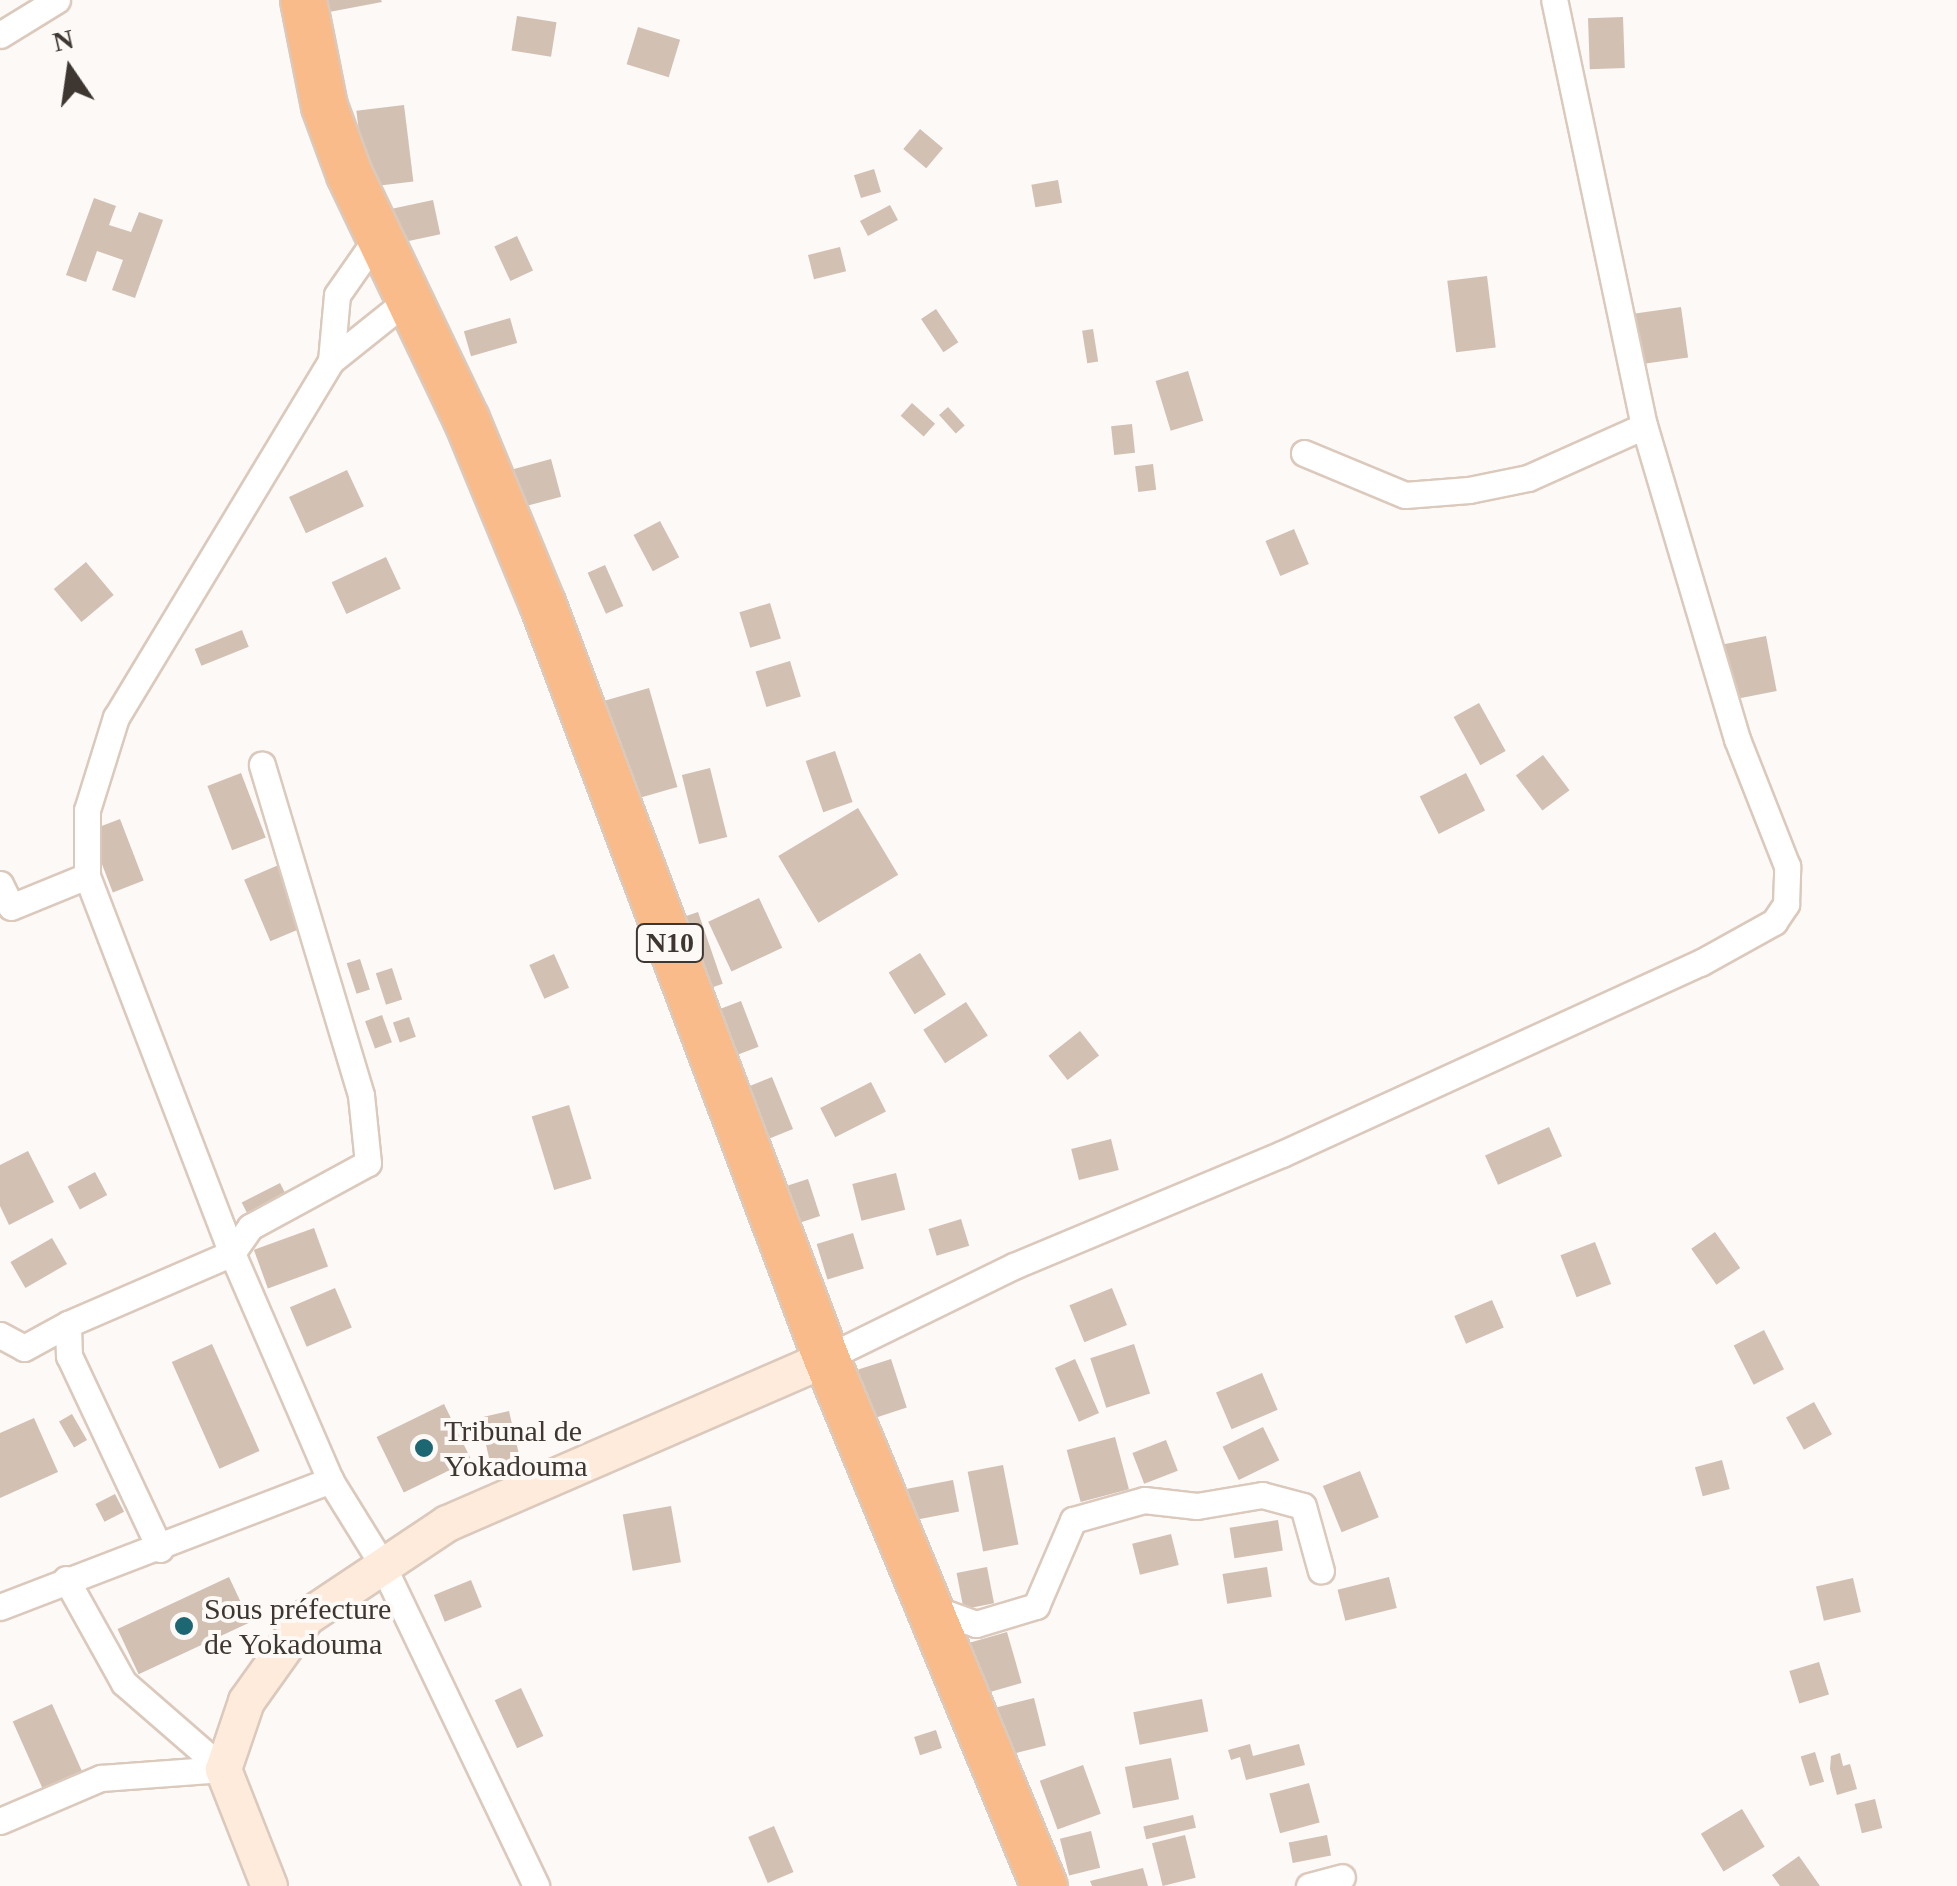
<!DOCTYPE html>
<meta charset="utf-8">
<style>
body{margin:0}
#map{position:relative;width:1957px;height:1886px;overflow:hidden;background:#fdf9f7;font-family:"Times New Roman",serif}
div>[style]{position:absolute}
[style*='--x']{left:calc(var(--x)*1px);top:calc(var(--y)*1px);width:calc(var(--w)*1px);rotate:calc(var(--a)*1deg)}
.building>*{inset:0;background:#d2c0b3;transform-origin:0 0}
.roads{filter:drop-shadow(2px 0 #dbc9bc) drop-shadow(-2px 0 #dbc9bc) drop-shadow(0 2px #dbc9bc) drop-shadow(0 -2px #dbc9bc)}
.street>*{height:25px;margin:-12.5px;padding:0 12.5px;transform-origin:12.5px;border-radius:12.5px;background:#fff}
.secondary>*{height:35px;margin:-17.5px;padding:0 17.5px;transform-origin:17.5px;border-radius:17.5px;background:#feebdc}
.highway>*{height:45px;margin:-22.5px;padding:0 22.5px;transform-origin:22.5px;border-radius:22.5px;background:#fabb8a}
.dots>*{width:28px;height:28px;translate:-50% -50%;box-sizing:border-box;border:5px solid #fdf9f7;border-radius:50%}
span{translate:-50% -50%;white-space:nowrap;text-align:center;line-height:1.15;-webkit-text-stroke:8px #fdf9f7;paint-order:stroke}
.shield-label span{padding:2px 8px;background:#fdf9f7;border:2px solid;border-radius:8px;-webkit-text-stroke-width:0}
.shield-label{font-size:28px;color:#3e3731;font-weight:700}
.poi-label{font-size:30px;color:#3e3731}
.left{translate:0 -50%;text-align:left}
.north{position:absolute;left:20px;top:20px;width:100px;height:100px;-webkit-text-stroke:8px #fdf9f7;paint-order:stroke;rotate:347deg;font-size:28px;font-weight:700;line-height:40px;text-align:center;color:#3e3731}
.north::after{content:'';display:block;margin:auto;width:35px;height:45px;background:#3e3731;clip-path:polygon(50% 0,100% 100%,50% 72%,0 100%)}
</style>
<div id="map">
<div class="building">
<i style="clip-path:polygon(327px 0,381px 0,382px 2px,329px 12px)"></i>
<i style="left:517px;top:16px;width:40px;height:35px;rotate:9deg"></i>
<i style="left:1623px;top:17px;width:51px;height:35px;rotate:88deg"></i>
<i style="left:638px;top:27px;width:44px;height:39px;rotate:17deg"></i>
<i style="left:404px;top:105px;width:77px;height:48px;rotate:83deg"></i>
<i style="left:920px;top:129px;width:30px;height:26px;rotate:40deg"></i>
<i style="left:874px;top:169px;width:24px;height:21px;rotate:73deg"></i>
<i style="left:1058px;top:180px;width:23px;height:27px;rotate:80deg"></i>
<i style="clip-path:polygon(94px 198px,116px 206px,109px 225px,131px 232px,139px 212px,163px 220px,135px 298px,112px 290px,123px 260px,97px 251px,86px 282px,66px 275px)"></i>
<i style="left:433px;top:200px;width:35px;height:43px;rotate:78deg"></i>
<i style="left:890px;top:205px;width:17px;height:34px;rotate:62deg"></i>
<i style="left:517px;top:236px;width:38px;height:25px;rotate:65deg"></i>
<i style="left:840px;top:247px;width:25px;height:33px;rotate:76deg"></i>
<i style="left:1487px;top:276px;width:72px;height:40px;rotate:83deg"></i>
<i style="left:1681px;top:307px;width:51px;height:55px;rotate:82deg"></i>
<i style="left:936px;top:309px;width:40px;height:18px;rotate:56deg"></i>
<i style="left:510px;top:318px;width:26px;height:48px;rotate:74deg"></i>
<i style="left:1093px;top:329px;width:33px;height:11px;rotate:81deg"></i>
<i style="left:1188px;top:371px;width:52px;height:34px;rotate:73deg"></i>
<i style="left:912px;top:403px;width:31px;height:17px;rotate:42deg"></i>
<i style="left:948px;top:407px;width:25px;height:12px;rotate:48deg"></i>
<i style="left:1132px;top:424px;width:29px;height:21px;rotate:84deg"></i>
<i style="left:551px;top:459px;width:39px;height:43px;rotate:75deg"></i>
<i style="left:1153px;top:464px;width:26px;height:18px;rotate:83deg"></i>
<i style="left:347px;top:470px;width:40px;height:64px;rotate:65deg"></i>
<i style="left:660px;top:521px;width:41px;height:30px;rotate:62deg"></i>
<i style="left:1294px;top:529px;width:38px;height:31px;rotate:67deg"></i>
<i style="left:386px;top:557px;width:35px;height:60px;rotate:65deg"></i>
<i style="left:86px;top:562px;width:43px;height:42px;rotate:50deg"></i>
<i style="left:605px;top:565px;width:45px;height:19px;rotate:66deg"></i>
<i style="left:770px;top:603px;width:37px;height:32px;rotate:73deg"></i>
<i style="left:242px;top:630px;width:18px;height:51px;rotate:68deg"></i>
<i style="left:1766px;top:636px;width:56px;height:48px;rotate:79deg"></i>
<i style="left:790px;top:661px;width:37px;height:36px;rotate:73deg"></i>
<i style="left:649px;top:688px;width:103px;height:48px;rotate:74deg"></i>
<i style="left:1479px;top:703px;width:55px;height:29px;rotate:61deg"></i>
<i style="left:835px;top:751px;width:54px;height:31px;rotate:71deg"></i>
<i style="left:1543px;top:755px;width:44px;height:34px;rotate:53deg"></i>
<i style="left:710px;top:768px;width:71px;height:29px;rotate:76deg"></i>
<i style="left:241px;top:773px;width:69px;height:36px;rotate:69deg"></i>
<i style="left:1466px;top:773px;width:42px;height:52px;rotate:63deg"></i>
<i style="left:858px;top:808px;width:78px;height:93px;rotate:59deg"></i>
<i style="left:120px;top:819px;width:66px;height:33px;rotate:69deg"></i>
<i style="left:281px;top:864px;width:67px;height:40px;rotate:67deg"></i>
<i style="left:759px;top:898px;width:55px;height:56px;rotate:65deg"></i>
<i style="left:698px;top:912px;width:76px;height:23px;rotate:71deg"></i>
<i style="left:920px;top:953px;width:49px;height:37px;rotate:58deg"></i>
<i style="left:554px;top:954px;width:37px;height:27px;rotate:66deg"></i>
<i style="left:360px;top:959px;width:32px;height:14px;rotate:72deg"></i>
<i style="left:392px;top:968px;width:33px;height:17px;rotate:72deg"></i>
<i style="left:741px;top:1001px;width:49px;height:26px;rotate:69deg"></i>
<i style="left:966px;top:1002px;width:40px;height:51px;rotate:57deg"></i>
<i style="left:382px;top:1015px;width:29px;height:18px;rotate:70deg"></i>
<i style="left:409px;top:1017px;width:21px;height:17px;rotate:71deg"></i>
<i style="left:1080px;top:1031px;width:31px;height:40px;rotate:52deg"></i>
<i style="left:772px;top:1077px;width:56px;height:26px;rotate:68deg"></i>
<i style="left:871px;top:1082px;width:33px;height:57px;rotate:63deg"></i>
<i style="left:569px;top:1105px;width:77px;height:39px;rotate:73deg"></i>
<i style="left:1549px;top:1127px;width:32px;height:70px;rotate:66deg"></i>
<i style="left:1111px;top:1139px;width:32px;height:41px;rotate:76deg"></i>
<i style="clip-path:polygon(28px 1151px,54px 1202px,9px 1225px,0 1206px,0 1165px)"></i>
<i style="left:95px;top:1172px;width:26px;height:31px;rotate:62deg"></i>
<i style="left:896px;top:1173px;width:38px;height:45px;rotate:76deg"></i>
<i style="left:808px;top:1179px;width:39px;height:26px;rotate:72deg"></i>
<i style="left:280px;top:1183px;width:18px;height:43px;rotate:63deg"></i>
<i style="left:961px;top:1219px;width:28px;height:34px;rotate:73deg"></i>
<i style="left:314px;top:1228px;width:41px;height:64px;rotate:70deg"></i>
<i style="left:1715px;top:1232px;width:44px;height:29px;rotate:55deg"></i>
<i style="left:853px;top:1233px;width:37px;height:38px;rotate:73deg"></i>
<i style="left:52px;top:1238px;width:30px;height:48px;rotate:60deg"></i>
<i style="left:1595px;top:1242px;width:45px;height:37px;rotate:69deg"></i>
<i style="left:335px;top:1288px;width:43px;height:49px;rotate:67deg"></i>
<i style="left:1112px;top:1288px;width:40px;height:46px;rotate:68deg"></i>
<i style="left:1492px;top:1300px;width:30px;height:41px;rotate:67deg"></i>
<i style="left:1764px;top:1330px;width:44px;height:34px;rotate:63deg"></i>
<i style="left:212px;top:1344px;width:117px;height:44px;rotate:66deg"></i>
<i style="left:1134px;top:1344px;width:52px;height:46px;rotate:72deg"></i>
<i style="left:891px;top:1359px;width:51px;height:36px;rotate:72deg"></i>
<i style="left:1075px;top:1359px;width:59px;height:22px;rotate:66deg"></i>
<i style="left:1262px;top:1373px;width:40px;height:50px;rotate:67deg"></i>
<i style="left:1814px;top:1402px;width:37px;height:32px;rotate:61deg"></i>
<i style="left:444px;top:1404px;width:62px;height:75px;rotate:64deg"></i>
<i style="left:509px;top:1411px;width:51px;height:30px;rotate:77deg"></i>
<i style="left:72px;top:1414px;width:30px;height:15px;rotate:60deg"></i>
<i style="clip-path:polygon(34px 1418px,58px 1472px,0 1498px,0 1433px)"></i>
<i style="left:1263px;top:1427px;width:37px;height:45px;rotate:64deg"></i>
<i style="left:1115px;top:1437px;width:54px;height:50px;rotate:75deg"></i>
<i style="left:1166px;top:1440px;width:33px;height:36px;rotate:69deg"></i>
<i style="left:1722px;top:1460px;width:30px;height:28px;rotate:75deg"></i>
<i style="left:1003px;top:1465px;width:81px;height:36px;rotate:79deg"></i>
<i style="left:1360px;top:1471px;width:50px;height:40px;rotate:68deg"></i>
<i style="left:953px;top:1480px;width:32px;height:53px;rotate:79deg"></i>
<i style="left:115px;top:1494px;width:20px;height:22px;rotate:63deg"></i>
<i style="left:671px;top:1506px;width:57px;height:49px;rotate:80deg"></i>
<i style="left:1278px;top:1520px;width:31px;height:49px;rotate:81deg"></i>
<i style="left:1171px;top:1534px;width:32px;height:40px;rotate:76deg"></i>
<i style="left:987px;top:1567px;width:37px;height:31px;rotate:79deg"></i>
<i style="left:1267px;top:1567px;width:30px;height:45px;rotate:81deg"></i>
<i style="left:229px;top:1577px;width:50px;height:123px;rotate:65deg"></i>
<i style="left:1389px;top:1577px;width:32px;height:53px;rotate:76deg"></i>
<i style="left:1853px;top:1578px;width:35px;height:38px;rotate:77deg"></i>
<i style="left:471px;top:1580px;width:29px;height:40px;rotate:68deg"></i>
<i style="left:1007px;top:1632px;width:53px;height:40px;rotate:74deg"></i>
<i style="left:1819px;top:1662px;width:34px;height:31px;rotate:73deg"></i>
<i style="left:521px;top:1688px;width:53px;height:29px;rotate:65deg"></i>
<i style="left:1034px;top:1698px;width:49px;height:42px;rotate:76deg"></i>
<i style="left:1202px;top:1699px;width:33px;height:70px;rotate:79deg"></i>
<i style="left:52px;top:1704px;width:77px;height:43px;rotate:66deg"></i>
<i style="left:936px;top:1730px;width:19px;height:23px;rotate:72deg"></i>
<i style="clip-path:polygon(1250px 1744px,1253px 1756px,1299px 1744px,1305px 1765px,1246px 1780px,1240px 1757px,1231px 1760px,1228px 1750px)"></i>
<i style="left:1815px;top:1752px;width:31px;height:15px;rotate:73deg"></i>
<i style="clip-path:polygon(1840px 1753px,1843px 1766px,1850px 1764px,1857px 1789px,1837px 1795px,1830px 1769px,1831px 1756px)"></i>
<i style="left:1171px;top:1758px;width:42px;height:47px;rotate:79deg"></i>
<i style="left:1083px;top:1765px;width:52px;height:46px;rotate:70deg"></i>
<i style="left:1309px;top:1783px;width:41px;height:41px;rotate:75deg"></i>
<i style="left:1875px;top:1799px;width:30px;height:21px;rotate:76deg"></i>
<i style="left:1742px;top:1809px;width:44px;height:48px;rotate:59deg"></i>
<i style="left:1193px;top:1815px;width:13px;height:51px;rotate:77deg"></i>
<i style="left:774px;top:1826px;width:50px;height:28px;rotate:67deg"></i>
<i style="left:1091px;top:1831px;width:38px;height:32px;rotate:76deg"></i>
<i style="left:1185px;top:1835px;width:44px;height:34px;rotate:76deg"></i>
<i style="left:1327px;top:1835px;width:21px;height:39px;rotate:79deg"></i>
<i style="clip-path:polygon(1799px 1856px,1820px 1886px,1780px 1886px,1772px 1875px)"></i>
<i style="clip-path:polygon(1143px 1868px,1148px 1886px,1092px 1886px,1090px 1881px)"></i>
</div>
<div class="roads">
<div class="street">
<i style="--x:0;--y:35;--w:67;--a:-31.6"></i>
<i style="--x:376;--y:239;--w:68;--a:124.9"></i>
<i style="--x:337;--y:295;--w:66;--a:95.2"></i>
<i style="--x:331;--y:361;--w:416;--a:121.1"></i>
<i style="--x:116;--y:717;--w:97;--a:107.3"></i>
<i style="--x:87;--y:810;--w:66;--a:90"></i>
<i style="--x:87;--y:876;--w:404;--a:69"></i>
<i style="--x:232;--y:1253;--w:247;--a:66.6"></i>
<i style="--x:330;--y:1480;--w:99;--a:58.2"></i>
<i style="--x:382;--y:1564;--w:357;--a:64.4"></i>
<i style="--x:331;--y:361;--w:96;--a:-38.7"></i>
<i style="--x:1304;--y:453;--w:109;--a:22.6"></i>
<i style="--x:1405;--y:495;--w:64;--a:-4.5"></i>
<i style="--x:1469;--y:490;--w:60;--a:-11.5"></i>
<i style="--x:1528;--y:478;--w:127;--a:-24.1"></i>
<i style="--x:0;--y:884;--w:25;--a:64"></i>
<i style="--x:11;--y:907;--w:82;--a:-22.2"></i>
<i style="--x:0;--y:1335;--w:27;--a:28"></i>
<i style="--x:24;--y:1348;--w:50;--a:-28.6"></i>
<i style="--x:826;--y:1358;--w:209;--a:-26.1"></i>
<i style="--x:1014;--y:1266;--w:290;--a:-22.7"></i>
<i style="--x:1282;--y:1154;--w:460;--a:-24.6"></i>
<i style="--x:1700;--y:963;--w:85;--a:-29"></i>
<i style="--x:1774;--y:922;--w:22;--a:-56"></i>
<i style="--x:1786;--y:904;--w:38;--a:-88"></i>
<i style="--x:1787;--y:866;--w:136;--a:-111.5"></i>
<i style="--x:1737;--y:739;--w:327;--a:-106.5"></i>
<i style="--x:1644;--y:426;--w:435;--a:-101.9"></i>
<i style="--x:160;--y:1549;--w:213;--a:-115.2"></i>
<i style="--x:69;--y:1356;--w:32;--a:-92"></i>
<i style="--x:68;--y:1324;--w:179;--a:-23.4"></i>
<i style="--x:232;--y:1253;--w:32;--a:-55"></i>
<i style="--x:250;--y:1227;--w:134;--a:-28.5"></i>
<i style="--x:368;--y:1163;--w:68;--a:-95.9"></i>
<i style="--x:361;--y:1095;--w:345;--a:-106.7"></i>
<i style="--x:66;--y:1579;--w:119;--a:60.9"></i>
<i style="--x:124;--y:1683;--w:131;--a:41"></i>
<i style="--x:0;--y:1607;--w:354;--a:-21"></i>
<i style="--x:929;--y:1607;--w:50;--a:19.9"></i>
<i style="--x:976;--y:1624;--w:63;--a:-16.7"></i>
<i style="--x:1036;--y:1606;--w:94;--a:-66.7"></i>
<i style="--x:1073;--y:1520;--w:74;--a:-15.7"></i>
<i style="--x:1144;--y:1500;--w:53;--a:6.5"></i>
<i style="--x:1197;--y:1506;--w:66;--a:-9.6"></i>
<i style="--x:1262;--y:1495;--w:42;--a:15"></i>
<i style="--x:1303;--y:1506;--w:67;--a:74.5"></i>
<i style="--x:0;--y:1821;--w:110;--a:-23.1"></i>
<i style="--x:101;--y:1778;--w:122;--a:-4.2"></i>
<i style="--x:1309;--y:1886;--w:34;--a:-15"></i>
</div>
<div class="secondary">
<i style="--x:269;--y:1886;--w:126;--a:-111.5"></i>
<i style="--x:223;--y:1769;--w:72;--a:-71.3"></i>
<i style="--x:246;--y:1701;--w:103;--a:-54.5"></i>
<i style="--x:306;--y:1617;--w:169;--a:-33.7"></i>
<i style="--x:447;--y:1523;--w:413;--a:-23.5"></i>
</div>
<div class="highway">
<i style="--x:303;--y:0;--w:108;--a:78.8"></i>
<i style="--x:324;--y:106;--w:72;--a:69.8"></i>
<i style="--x:349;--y:174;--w:272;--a:64.5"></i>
<i style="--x:466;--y:419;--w:199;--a:67.6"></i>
<i style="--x:542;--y:603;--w:807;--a:69.39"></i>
<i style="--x:826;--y:1358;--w:571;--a:67.57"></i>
</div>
</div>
<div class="dots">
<i style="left:424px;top:1448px;background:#1d6772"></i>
<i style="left:184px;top:1626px;background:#1d6772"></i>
</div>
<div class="shield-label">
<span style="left:670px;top:943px">N10</span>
</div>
<div class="poi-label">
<span class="left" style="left:444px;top:1448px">Tribunal de<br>Yokadouma</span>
<span class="left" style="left:204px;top:1626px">Sous préfecture<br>de Yokadouma</span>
</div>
<div class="north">N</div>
</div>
